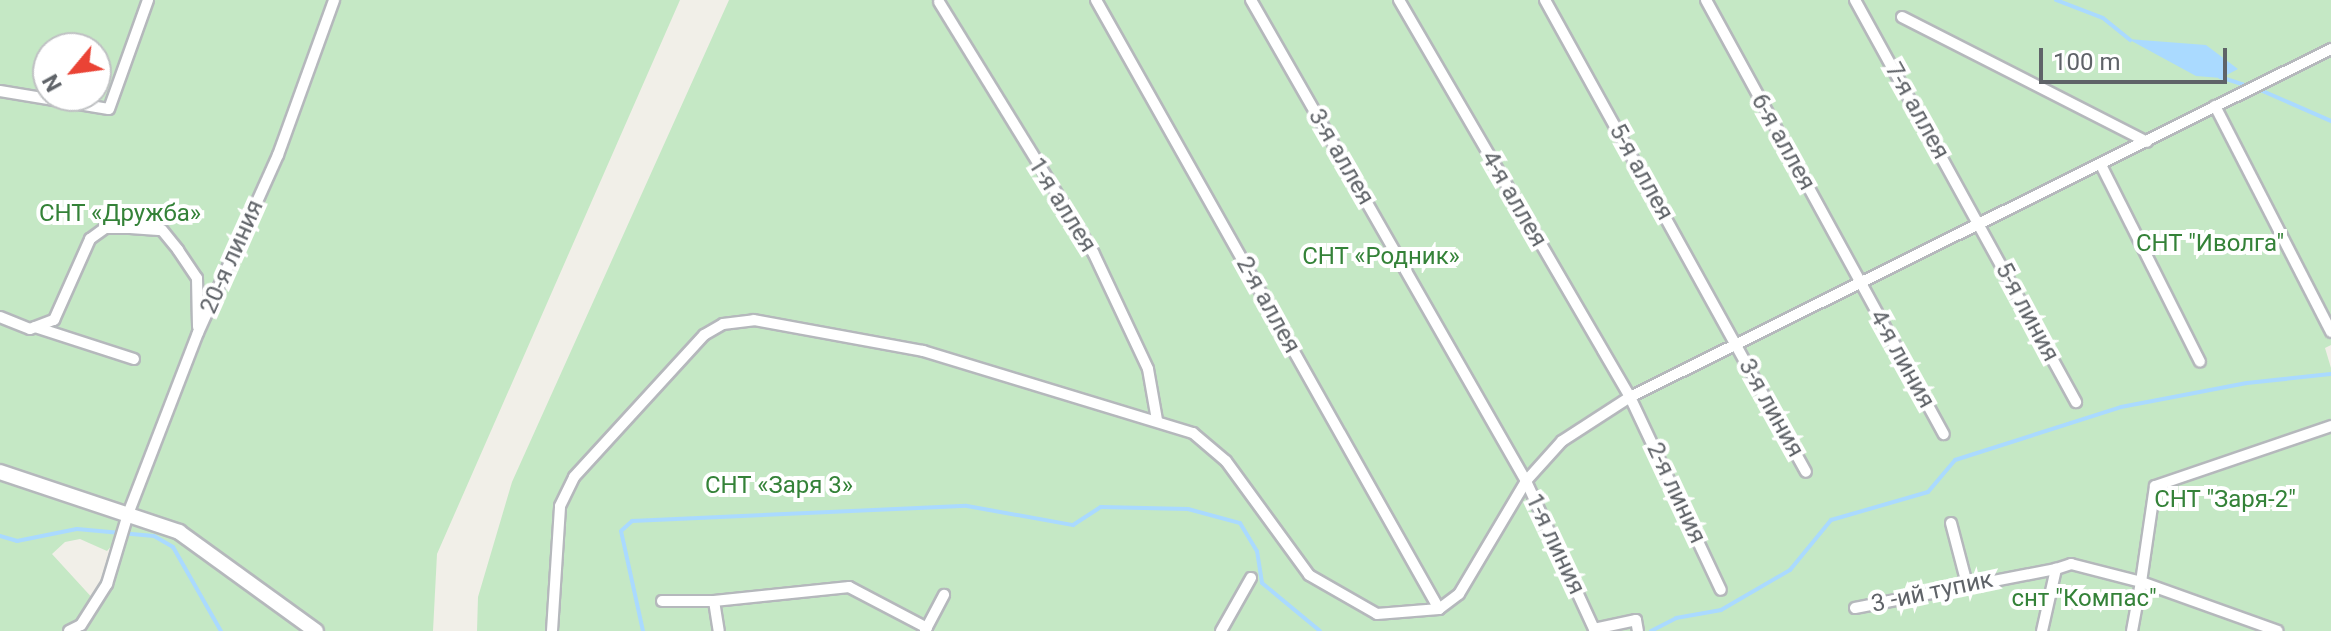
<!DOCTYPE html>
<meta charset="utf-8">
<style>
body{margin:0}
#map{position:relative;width:2331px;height:631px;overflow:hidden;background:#f1efe8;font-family:Roboto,sans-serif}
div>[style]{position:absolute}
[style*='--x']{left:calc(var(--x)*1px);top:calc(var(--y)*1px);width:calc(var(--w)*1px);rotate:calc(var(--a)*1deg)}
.green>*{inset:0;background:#c5e8c5}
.water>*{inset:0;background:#aadaff}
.stream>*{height:4px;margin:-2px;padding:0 2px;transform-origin:2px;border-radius:2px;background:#aadaff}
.roads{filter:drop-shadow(2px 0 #b5b8bc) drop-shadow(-2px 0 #b5b8bc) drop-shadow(0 2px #b5b8bc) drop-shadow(0 -2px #b5b8bc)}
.street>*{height:10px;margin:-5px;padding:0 5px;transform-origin:5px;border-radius:5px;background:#fff}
.secondary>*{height:14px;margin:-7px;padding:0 7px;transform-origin:7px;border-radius:7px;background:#fff}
span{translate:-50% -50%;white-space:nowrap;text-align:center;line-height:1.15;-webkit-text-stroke:8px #fff;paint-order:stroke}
.street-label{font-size:24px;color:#5f6368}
.park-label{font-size:24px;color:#348238}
.north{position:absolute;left:32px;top:32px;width:80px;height:80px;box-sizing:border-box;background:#fff;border:2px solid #bfc1c3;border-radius:50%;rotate:241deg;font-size:22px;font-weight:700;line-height:32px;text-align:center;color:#5f6368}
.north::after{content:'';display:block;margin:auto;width:28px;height:36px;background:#ea4335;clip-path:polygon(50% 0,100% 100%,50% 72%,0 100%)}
.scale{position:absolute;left:2039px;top:48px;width:188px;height:36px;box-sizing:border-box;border:4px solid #5f6368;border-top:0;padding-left:10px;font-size:24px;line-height:28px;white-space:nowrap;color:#5f6368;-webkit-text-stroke:6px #fff;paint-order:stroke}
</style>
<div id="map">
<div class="green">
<i style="clip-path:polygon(evenodd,0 0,680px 0,437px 554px,433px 631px,0 631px,0 0,48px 48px,96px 48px,96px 96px,48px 96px,48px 48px,0 0,80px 539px,107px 551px,115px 542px,96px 602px,52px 554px,65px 542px,80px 539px)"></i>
<i style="clip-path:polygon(729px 0,2331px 0,2331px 345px,2325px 348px,2331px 368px,2331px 631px,477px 631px,478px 597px,512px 482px)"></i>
</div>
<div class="water">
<i style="clip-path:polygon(2128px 39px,2206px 45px,2238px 69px,2221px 78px,2196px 76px)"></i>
</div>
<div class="stream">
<i style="--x:2056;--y:0;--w:50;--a:21"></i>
<i style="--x:2103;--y:18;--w:35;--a:39"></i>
<i style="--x:2220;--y:77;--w:28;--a:18"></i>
<i style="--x:2258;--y:89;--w:80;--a:23.7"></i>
<i style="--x:0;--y:536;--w:18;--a:16"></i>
<i style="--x:17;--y:541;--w:61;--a:-11.3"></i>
<i style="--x:77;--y:529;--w:77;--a:5.2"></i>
<i style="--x:154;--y:536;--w:22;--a:30"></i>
<i style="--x:173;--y:547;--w:97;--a:60.3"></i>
<i style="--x:643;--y:631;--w:102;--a:-102.4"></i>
<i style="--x:621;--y:531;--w:15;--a:-42"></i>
<i style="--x:632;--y:521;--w:335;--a:-2.6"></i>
<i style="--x:967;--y:506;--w:108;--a:10.2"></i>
<i style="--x:1073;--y:525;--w:33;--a:-33"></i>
<i style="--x:1101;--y:507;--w:87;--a:1.3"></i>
<i style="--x:1188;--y:509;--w:54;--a:15.1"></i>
<i style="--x:1240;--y:523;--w:33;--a:59"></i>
<i style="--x:1257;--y:551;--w:32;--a:81"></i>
<i style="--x:1262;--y:583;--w:75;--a:39.6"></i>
<i style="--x:1651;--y:631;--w:28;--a:-27"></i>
<i style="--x:1676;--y:618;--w:46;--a:-10.1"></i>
<i style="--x:1721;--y:610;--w:80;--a:-30.1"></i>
<i style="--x:1790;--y:570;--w:65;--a:-50.6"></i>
<i style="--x:1831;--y:520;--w:101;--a:-16.1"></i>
<i style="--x:1928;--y:492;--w:42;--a:-49.8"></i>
<i style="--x:1955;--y:460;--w:174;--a:-17.7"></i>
<i style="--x:2121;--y:407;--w:128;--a:-10.8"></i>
<i style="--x:2247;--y:383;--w:84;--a:-6.1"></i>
</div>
<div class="roads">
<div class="street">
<i style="--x:1096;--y:0;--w:699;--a:60.61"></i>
<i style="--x:1251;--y:0;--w:554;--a:60.24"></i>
<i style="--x:1526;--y:481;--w:163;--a:65.3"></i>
<i style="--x:1594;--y:629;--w:43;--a:-12.1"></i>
<i style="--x:1636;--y:620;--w:11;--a:80"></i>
<i style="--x:1399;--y:0;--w:459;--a:59.8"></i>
<i style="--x:1630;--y:397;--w:213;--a:64.8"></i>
<i style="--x:1545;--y:0;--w:539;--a:61.06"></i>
<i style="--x:1706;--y:0;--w:495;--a:61.3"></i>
<i style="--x:1855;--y:0;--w:459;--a:61.2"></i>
<i style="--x:939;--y:2;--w:294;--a:58.4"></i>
<i style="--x:1093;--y:252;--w:129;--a:64.8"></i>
<i style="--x:1148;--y:369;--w:52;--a:80"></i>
<i style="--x:1902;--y:17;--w:275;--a:27"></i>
<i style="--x:0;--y:91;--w:110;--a:9.4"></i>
<i style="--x:109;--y:109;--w:116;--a:-70.3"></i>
<i style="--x:2215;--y:106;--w:254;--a:62.8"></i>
<i style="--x:2101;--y:165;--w:220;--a:63.3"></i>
<i style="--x:0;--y:317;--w:32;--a:22"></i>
<i style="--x:30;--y:329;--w:26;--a:-21"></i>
<i style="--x:54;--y:320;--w:89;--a:-66"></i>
<i style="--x:90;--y:239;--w:19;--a:-36"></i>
<i style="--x:105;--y:228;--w:25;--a:0"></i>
<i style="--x:130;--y:228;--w:32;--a:4"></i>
<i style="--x:162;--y:230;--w:26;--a:51"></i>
<i style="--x:178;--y:250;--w:34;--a:56"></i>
<i style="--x:197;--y:278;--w:49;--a:88.8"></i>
<i style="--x:35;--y:327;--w:104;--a:17.9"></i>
<i style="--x:1951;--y:523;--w:63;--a:75.3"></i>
<i style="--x:662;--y:601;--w:52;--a:0"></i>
<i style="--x:714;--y:601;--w:136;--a:-5.9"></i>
<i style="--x:849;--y:587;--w:88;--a:27.7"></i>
<i style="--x:714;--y:601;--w:30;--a:81"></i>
<i style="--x:1855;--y:608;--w:205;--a:-11"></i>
<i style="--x:69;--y:631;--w:13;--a:-27"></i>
<i style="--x:81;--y:625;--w:49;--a:-57.6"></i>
<i style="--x:107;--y:584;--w:73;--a:-73.3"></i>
<i style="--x:128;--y:514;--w:194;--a:-68.9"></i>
<i style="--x:198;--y:333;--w:195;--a:-65.8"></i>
<i style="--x:278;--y:155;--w:165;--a:-70.1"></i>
<i style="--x:552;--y:631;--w:125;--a:-86.3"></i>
<i style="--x:560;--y:506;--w:32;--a:-64"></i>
<i style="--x:574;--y:477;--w:193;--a:-47.5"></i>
<i style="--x:704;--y:335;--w:22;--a:-30"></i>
<i style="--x:723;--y:324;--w:31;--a:-7"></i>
<i style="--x:754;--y:320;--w:172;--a:10.4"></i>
<i style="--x:923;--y:351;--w:282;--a:16.9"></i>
<i style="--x:1193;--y:433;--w:43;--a:40.3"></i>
<i style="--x:1226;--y:461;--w:141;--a:53.9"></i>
<i style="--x:1309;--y:575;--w:78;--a:29.8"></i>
<i style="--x:1377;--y:614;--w:62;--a:-4.6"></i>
<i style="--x:1439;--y:609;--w:25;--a:-37"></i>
<i style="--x:1459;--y:594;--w:131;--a:-59.3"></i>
<i style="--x:1526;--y:481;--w:54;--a:-48"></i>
<i style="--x:1562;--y:441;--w:81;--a:-32.9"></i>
<i style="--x:1630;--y:397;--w:783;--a:-26.4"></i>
<i style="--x:925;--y:631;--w:41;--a:-62.2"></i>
<i style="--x:1221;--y:631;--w:61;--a:-60.5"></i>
<i style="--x:2042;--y:631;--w:64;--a:-77.3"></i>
<i style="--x:2056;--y:569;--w:16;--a:-18"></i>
<i style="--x:2071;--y:564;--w:72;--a:14.4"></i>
<i style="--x:2141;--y:582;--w:97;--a:-81.7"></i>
<i style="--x:2155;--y:486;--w:186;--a:-18.8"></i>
<i style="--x:2132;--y:631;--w:50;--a:-79.6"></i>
<i style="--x:2141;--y:582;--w:145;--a:19.7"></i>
</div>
<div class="secondary">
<i style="--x:0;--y:472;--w:189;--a:18.5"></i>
<i style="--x:179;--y:532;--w:169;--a:35.9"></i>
</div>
</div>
<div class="street-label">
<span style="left:1917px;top:111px;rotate:61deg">7-я аллея</span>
<span style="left:1783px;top:142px;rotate:61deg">6-я аллея</span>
<span style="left:1341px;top:157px;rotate:60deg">3-я аллея</span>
<span style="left:1641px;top:172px;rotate:61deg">5-я аллея</span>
<span style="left:1514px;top:199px;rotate:60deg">4-я аллея</span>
<span style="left:1062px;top:205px;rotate:58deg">1-я аллея</span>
<span style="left:232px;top:257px;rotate:-66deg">20-я линия</span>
<span style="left:1268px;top:305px;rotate:61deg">2-я аллея</span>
<span style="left:2027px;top:312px;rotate:62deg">5-я линия</span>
<span style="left:1902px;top:359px;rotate:61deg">4-я линия</span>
<span style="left:1771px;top:408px;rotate:61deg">3-я линия</span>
<span style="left:1676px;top:493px;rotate:65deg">2-я линия</span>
<span style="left:1555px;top:544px;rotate:65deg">1-я линия</span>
<span style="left:1932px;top:592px;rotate:-12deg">3 -ий тупик</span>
</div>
<div class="park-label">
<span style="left:120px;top:214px">СНТ «Дружба»</span>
<span style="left:2210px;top:244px">СНТ "Иволга"</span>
<span style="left:1381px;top:257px">СНТ «Родник»</span>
<span style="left:779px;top:486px">СНТ «Заря 3»</span>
<span style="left:2225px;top:500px">СНТ "Заря-2"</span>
<span style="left:2084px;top:599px">снт "Компас"</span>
</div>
<div class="north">N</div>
<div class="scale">100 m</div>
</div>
